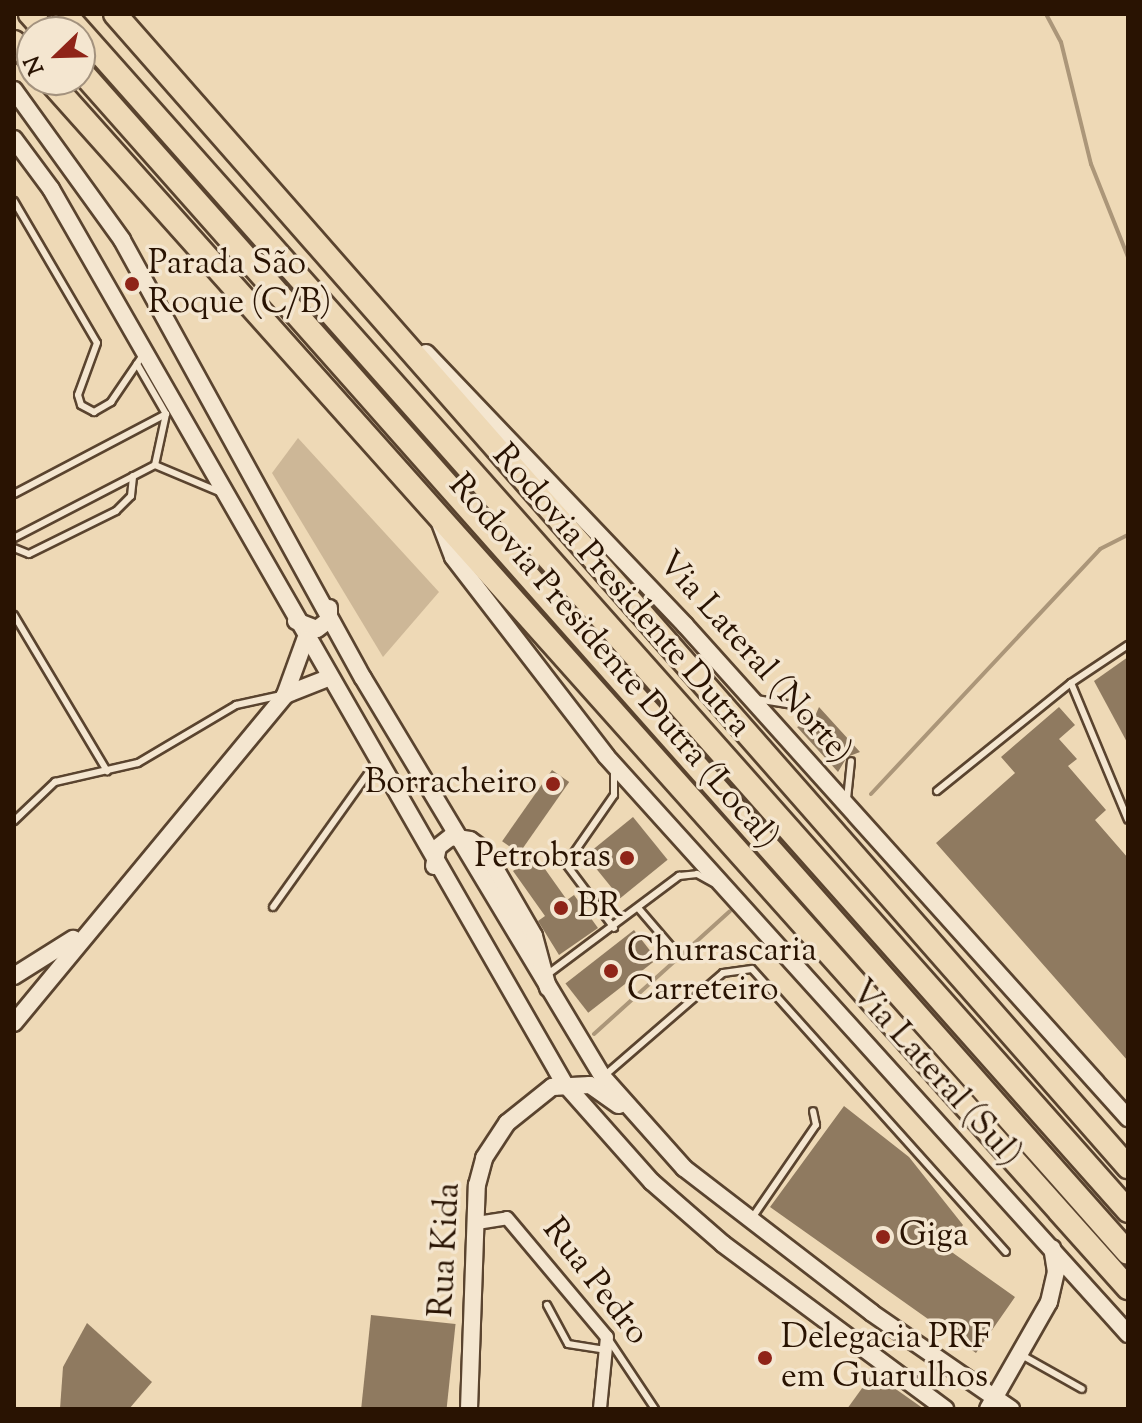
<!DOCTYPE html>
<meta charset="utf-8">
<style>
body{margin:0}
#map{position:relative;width:1142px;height:1423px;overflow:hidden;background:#eed9b6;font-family:"Sorts Mill Goudy",serif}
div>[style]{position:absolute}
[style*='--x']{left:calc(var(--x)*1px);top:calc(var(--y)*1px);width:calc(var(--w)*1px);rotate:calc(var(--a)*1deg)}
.green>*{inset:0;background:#cdb797}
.stream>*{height:4px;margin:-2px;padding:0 2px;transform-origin:2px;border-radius:2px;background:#ab9679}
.building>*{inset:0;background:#8f7a60;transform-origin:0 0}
.roads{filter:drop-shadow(2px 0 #5a442f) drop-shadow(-2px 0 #5a442f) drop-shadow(0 2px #5a442f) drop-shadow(0 -2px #5a442f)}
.lane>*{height:6px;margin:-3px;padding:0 3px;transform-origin:3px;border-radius:3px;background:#f4e6d0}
.street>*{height:12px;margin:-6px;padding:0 6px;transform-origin:6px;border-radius:6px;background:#f4e6d0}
.secondary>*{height:16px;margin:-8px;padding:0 8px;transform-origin:8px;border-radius:8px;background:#f4e6d0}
.highway>*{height:22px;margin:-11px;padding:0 11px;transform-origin:11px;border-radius:11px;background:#eed9b6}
.dots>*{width:22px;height:22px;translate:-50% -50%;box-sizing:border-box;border:4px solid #f4e6d0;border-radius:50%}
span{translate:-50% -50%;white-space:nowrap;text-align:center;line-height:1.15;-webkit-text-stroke:7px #f4e6d0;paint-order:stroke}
.poi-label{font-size:34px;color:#291302}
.left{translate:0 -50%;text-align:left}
.right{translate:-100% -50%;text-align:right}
.street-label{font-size:34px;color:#291302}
.frame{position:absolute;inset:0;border:16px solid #291302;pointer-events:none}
.north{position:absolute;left:16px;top:16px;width:80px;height:80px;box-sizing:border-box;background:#f4e6d0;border:2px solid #a3927e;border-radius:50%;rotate:247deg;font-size:22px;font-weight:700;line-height:32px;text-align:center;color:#291302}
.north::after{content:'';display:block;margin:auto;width:28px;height:36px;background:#8f2418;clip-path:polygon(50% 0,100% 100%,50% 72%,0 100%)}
</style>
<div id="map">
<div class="green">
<i style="clip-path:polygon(298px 438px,439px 592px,383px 657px,272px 473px)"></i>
</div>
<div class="stream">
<i style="--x:1046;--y:14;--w:32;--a:62"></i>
<i style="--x:1061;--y:42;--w:126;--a:76.2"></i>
<i style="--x:1091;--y:164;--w:100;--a:68.3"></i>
<i style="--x:871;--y:794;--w:335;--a:-46.9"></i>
<i style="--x:1100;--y:549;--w:31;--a:-27"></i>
<i style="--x:594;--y:1034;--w:183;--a:-42.1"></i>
</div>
<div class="building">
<i style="clip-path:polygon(1128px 657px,1128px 744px,1094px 681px)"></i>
<i style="clip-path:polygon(819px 707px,860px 752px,847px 757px,838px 772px,797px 727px,813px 721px)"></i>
<i style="clip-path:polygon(1059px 707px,1075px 725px,1059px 739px,1077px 759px,1068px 766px,1106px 810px,1095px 820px,1128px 858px,1128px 1061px,936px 843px,1015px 773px,1001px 757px)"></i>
<i style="left:552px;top:770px;width:21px;height:87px;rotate:35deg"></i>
<i style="left:633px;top:817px;width:55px;height:61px;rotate:51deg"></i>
<i style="clip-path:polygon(535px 855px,567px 900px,574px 895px,598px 928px,559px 955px,538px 921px,545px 916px,513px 871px)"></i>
<i style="left:634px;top:930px;width:37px;height:87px;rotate:52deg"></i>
<i style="clip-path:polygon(844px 1106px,909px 1157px,963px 1225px,946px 1248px,1015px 1297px,976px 1353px,770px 1207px)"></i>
<i style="left:371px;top:1315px;width:85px;height:94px;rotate:6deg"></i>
<i style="clip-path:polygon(87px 1323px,152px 1382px,129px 1409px,60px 1409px,63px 1367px)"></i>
<i style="clip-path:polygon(873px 1373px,924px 1409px,847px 1409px)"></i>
</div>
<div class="roads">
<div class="lane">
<i style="--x:14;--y:201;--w:164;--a:59.7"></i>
<i style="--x:97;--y:343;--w:55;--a:110.1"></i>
<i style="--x:78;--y:395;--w:10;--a:73"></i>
<i style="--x:81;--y:405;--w:15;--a:28"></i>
<i style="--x:94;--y:412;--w:20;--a:-30"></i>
<i style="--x:111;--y:402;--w:57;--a:-55.8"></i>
<i style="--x:155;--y:465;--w:73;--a:22.7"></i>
<i style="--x:14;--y:494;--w:172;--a:-27.8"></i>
<i style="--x:14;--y:538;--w:159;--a:-27.4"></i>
<i style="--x:155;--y:465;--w:52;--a:-77.8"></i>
<i style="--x:166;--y:414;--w:58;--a:-120.1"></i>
<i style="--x:14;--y:548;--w:16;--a:22"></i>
<i style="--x:29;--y:554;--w:97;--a:-26.3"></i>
<i style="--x:116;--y:511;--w:21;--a:-45"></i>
<i style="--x:131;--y:496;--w:20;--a:-84"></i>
<i style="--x:14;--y:615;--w:182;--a:59.2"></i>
<i style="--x:1128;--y:645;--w:69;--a:146.3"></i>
<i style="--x:1071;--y:683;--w:148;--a:67.4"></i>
<i style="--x:756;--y:699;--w:33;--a:9"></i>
<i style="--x:789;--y:704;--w:23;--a:31"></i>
<i style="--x:614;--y:773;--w:22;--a:90"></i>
<i style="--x:614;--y:795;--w:84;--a:124.8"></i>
<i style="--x:566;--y:864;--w:80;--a:53.1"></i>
<i style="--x:937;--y:791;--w:172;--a:-38.9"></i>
<i style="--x:847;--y:799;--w:38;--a:-84"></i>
<i style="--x:14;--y:821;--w:57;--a:-43.6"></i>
<i style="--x:55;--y:782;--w:85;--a:-12.9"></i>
<i style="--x:138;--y:763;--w:114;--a:-30.6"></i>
<i style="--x:236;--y:705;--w:42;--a:-12.4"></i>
<i style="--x:273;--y:907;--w:179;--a:-54.5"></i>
<i style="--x:639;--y:909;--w:55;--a:49.4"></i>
<i style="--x:548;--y:974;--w:164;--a:-36.8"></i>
<i style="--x:679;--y:876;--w:18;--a:-6"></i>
<i style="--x:697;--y:874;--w:18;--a:29"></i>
<i style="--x:604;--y:1076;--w:157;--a:-40.9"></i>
<i style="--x:723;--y:973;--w:29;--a:-8"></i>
<i style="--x:752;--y:969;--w:380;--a:48.1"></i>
<i style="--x:752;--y:1218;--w:113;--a:-55.5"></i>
<i style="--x:816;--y:1125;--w:14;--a:-102"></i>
<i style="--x:547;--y:1305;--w:44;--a:61.7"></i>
<i style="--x:568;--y:1344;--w:36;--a:9"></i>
<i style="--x:609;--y:1340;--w:83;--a:56.3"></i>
<i style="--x:1020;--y:1354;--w:71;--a:29.4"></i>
</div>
<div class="street">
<i style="--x:477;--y:1223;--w:30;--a:-9"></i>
<i style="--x:507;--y:1218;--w:155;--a:50"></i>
<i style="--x:607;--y:1337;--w:72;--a:95.6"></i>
</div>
<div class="secondary">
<i style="--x:14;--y:90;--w:185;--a:54.2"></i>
<i style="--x:122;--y:240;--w:500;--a:61.2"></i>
<i style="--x:363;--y:678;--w:466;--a:59"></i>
<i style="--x:603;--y:1077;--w:122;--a:48.3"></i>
<i style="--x:684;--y:1168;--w:237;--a:37.6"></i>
<i style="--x:872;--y:1313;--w:169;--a:34.6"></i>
<i style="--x:14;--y:139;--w:62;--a:53.5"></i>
<i style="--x:51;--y:189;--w:1031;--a:60.15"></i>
<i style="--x:564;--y:1083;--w:132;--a:48.4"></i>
<i style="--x:652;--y:1182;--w:94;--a:41.1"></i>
<i style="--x:723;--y:1244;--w:277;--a:36.6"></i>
<i style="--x:426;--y:353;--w:376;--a:46.4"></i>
<i style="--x:685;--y:625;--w:663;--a:48.06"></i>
<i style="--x:440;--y:523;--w:36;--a:69"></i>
<i style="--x:453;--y:557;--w:251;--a:52.4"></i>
<i style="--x:606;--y:756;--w:779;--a:47.91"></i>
<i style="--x:296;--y:621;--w:22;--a:21"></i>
<i style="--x:317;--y:629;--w:15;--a:-37"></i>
<i style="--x:329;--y:620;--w:12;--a:-90"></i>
<i style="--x:285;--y:695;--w:46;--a:-21.6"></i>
<i style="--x:434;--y:866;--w:19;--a:-78"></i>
<i style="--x:438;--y:847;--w:16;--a:-38"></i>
<i style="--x:451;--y:837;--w:19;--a:9"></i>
<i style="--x:470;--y:840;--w:19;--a:36"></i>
<i style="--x:485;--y:851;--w:98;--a:60"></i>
<i style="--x:534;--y:936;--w:54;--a:74.9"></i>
<i style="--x:14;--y:976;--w:70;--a:-32.1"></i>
<i style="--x:14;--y:1023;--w:425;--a:-50.4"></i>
<i style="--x:285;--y:695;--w:59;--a:-70"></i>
<i style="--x:469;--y:1409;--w:224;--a:-88"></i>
<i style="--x:477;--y:1185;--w:28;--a:-75"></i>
<i style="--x:484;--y:1158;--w:42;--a:-56.7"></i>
<i style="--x:507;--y:1123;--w:58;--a:-38.7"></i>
<i style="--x:552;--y:1087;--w:38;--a:-3"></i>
<i style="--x:590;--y:1085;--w:35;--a:35"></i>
<i style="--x:988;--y:1409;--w:123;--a:-60.3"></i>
<i style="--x:1049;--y:1302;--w:31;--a:-77"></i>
<i style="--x:1056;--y:1272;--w:24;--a:-99"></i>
</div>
<div class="highway">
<i style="--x:30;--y:14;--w:24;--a:48"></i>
<i style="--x:65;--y:14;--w:1601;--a:48.39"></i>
<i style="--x:115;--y:14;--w:1535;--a:48.7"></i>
<i style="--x:14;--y:42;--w:26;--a:47"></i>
<i style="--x:80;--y:70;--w:1580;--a:48.46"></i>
<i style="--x:49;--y:80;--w:1620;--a:48.23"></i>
</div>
</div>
<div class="dots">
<i style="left:132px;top:284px;background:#8f2418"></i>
<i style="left:553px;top:784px;background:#8f2418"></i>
<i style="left:627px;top:858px;background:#8f2418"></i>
<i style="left:561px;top:908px;background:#8f2418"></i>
<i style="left:611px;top:971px;background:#8f2418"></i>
<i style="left:883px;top:1237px;background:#8f2418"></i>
<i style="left:765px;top:1358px;background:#8f2418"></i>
</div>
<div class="poi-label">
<span class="left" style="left:148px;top:284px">Parada São<br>Roque (C/B)</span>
<span class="right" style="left:537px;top:784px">Borracheiro</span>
<span class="right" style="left:611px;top:858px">Petrobras</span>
<span class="left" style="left:577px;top:908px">BR</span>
<span class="left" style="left:627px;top:971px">Churrascaria<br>Carreteiro</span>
<span class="left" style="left:899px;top:1237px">Giga</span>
<span class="left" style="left:781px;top:1358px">Delegacia PRF<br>em Guarulhos</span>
</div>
<div class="street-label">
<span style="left:621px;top:591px;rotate:49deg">Rodovia Presidente Dutra</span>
<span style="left:754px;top:658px;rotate:48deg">Via Lateral (Norte)</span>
<span style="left:613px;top:662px;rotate:49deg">Rodovia Presidente Dutra (Local)</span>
<span style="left:935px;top:1074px;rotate:48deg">Via Lateral (Sul)</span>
<span style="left:446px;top:1250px;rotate:-87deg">Rua Kida</span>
<span style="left:595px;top:1282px;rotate:52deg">Rua Pedro</span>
</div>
<div class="frame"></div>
<div class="north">N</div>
</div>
